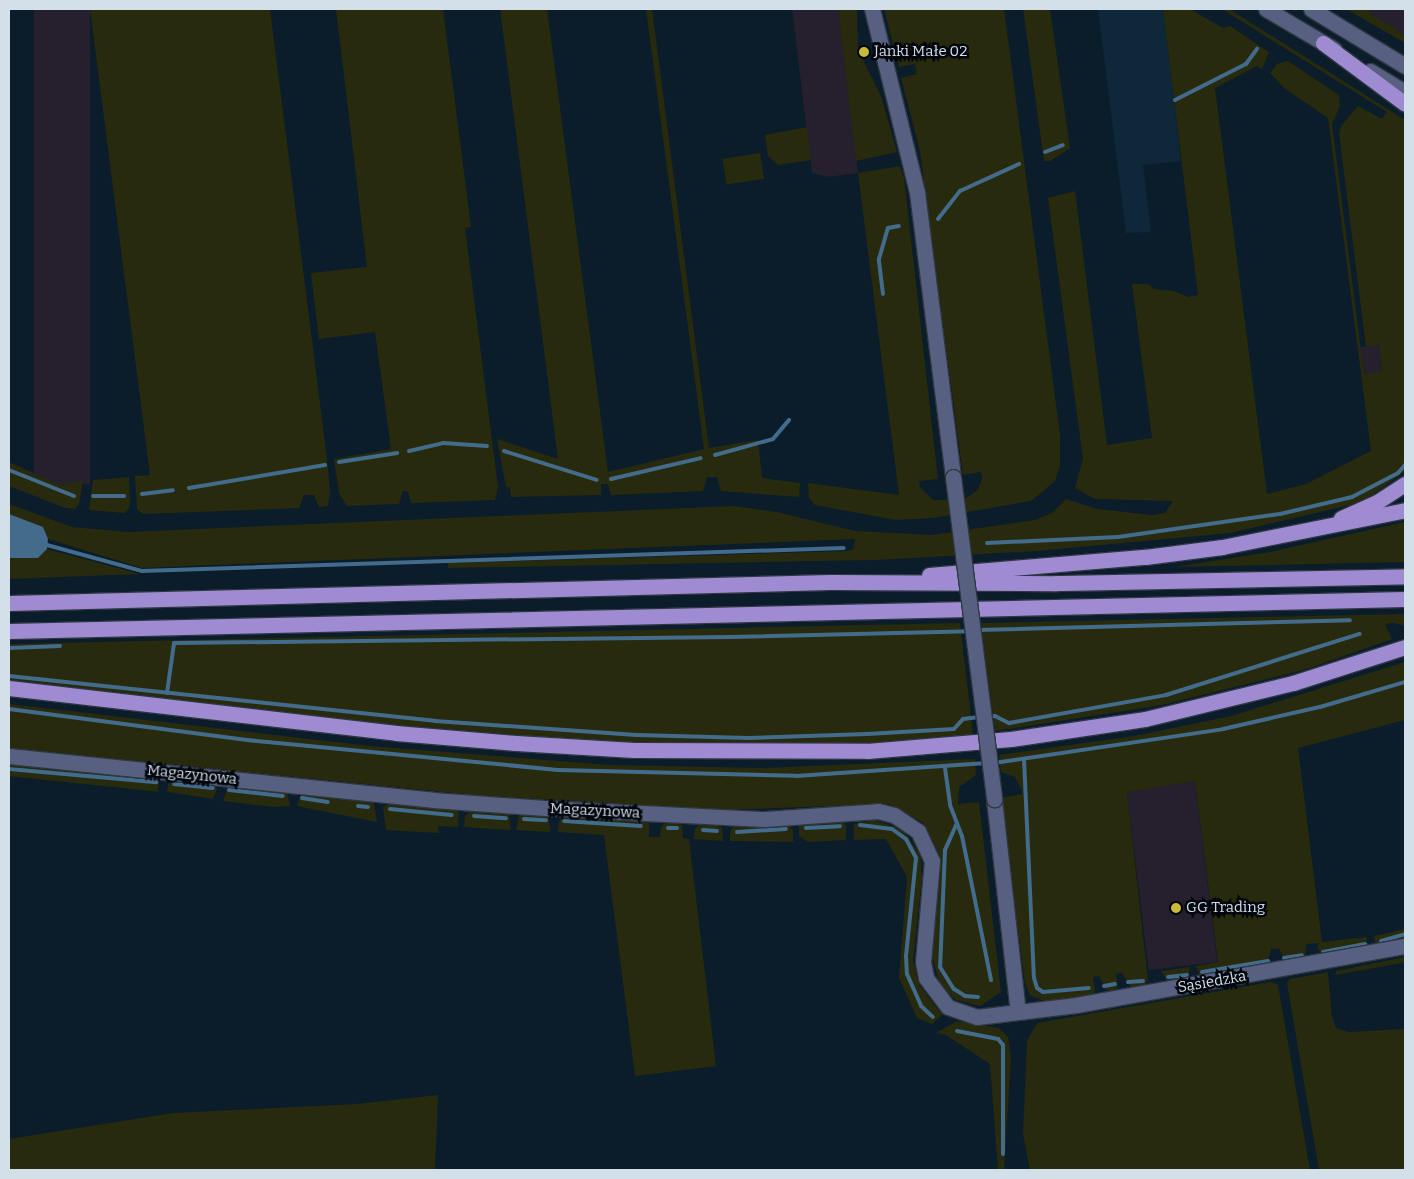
<!DOCTYPE html>
<meta charset="utf-8">
<style>
body{margin:0}
#map{position:relative;width:1414px;height:1179px;overflow:hidden;background:#0b1d2b;font-family:Bitter,serif}
div>[style]{position:absolute}
[style*='--x']{left:calc(var(--x)*1px);top:calc(var(--y)*1px);width:calc(var(--w)*1px);rotate:calc(var(--a)*1deg)}
.built>*{inset:0;background:#0e283a}
.industrial>*{inset:0;background:#251f2e;transform-origin:0 0}
.green>*{inset:0;background:#272a0d;transform-origin:0 0}
.water>*{inset:0;background:#436b8c}
.stream>*{height:4px;margin:-2px;padding:0 2px;transform-origin:2px;border-radius:2px;background:#436b8c}
.roads{filter:drop-shadow(1px 0 #2e3742) drop-shadow(-1px 0 #2e3742) drop-shadow(0 1px #2e3742) drop-shadow(0 -1px #2e3742)}
.secondary>*{height:15px;margin:-7.5px;padding:0 7.5px;transform-origin:7.5px;border-radius:7.5px;background:#586081}
.highway>*{height:15px;margin:-7.5px;padding:0 7.5px;transform-origin:7.5px;border-radius:7.5px;background:#9f8bd2}
.bridges{filter:drop-shadow(1px 0 #2e3742) drop-shadow(-1px 0 #2e3742) drop-shadow(0 1px #2e3742) drop-shadow(0 -1px #2e3742)}
.secondary-bridge>*{height:15px;margin:-7.5px;padding:0 7.5px;transform-origin:7.5px;border-radius:7.5px;background:#586081}
.dots>*{width:14px;height:14px;translate:-50% -50%;box-sizing:border-box;border:2px solid #02070d;border-radius:50%}
span{translate:-50% -50%;white-space:nowrap;text-align:center;line-height:1.15;-webkit-text-stroke:5px #02070d;paint-order:stroke}
.poi-label{font-size:15px;color:#d3dfe9}
.left{translate:0 -50%;text-align:left}
.street-label{font-size:15px;color:#d3dfe9}
.frame{position:absolute;inset:0;border:10px solid #d3dfe9;pointer-events:none}
</style>
<div id="map">
<div class="built">
<i style="clip-path:polygon(1098px 9px,1163px 9px,1181px 161px,1143px 165px,1151px 232px,1126px 233px)"></i>
</div>
<div class="industrial">
<i style="left:34px;top:9px;width:56px;height:475px"></i>
<i style="clip-path:polygon(792px 9px,838px 9px,858px 173px,828px 177px,812px 173px)"></i>
<i style="clip-path:polygon(1370px 9px,1405px 9px,1405px 35px,1370px 14px)"></i>
<i style="left:1379px;top:345px;width:27px;height:19px;rotate:84deg"></i>
<i style="left:1195px;top:781px;width:182px;height:69px;rotate:83deg"></i>
</div>
<div class="green">
<i style="clip-path:polygon(90px 9px,270px 9px,327px 459px,330px 491px,328px 506px,319px 507px,314px 495px,304px 495px,299px 508px,143px 514px,137px 509px,135px 476px,150px 475px)"></i>
<i style="clip-path:polygon(336px 9px,443px 9px,471px 227px,465px 228px,498px 487px,495px 500px,411px 503px,408px 492px,403px 491px,399px 504px,347px 506px,339px 493px,334px 459px,391px 449px,375px 332px,319px 339px,311px 273px,367px 267px)"></i>
<i style="clip-path:polygon(500px 9px,547px 9px,608px 472px,704px 449px,646px 9px,652px 9px,709px 448px,758px 440px,762px 478px,800px 483px,799px 497px,721px 491px,717px 477px,707px 477px,703px 491px,611px 495px,608px 484px,601px 484px,601px 495px,511px 497px,510px 488px,506px 487px,497px 439px,558px 459px)"></i>
<i style="clip-path:polygon(838px 9px,857px 9px,858px 50px,881px 96px,897px 152px,856px 161px)"></i>
<i style="clip-path:polygon(884px 9px,1004px 9px,1060px 435px,1060px 466px,1055px 481px,1031px 501px,933px 518px,896px 520px,815px 505px,809px 498px,808px 483px,899px 495px,858px 173px,900px 166px,904px 178px,938px 479px,919px 481px,920px 487px,933px 500px,964px 499px,978px 490px,982px 479px,981px 472px,963px 475px,920px 151px,901px 78px,917px 74px,915px 64px,899px 67px)"></i>
<i style="clip-path:polygon(1023px 9px,1050px 9px,1070px 148px,1050px 161px,1044px 161px)"></i>
<i style="clip-path:polygon(1163px 9px,1190px 9px,1223px 28px,1230px 26px,1269px 52px,1262px 69px,1257px 66px,1215px 88px,1267px 494px,1306px 484px,1371px 451px,1328px 118px,1284px 88px,1270px 73px,1277px 64px,1288px 61px,1339px 95px,1340px 106px,1332px 124px,1364px 374px,1382px 371px,1379px 345px,1366px 347px,1339px 133px,1341px 126px,1358px 106px,1382px 119px,1387px 112px,1222px 9px,1229px 9px,1405px 120px,1405px 471px,1371px 496px,1350px 505px,1230px 533px,1037px 551px,875px 560px,448px 568px,448px 563px,847px 551px,853px 549px,855px 539px,142px 568px,48px 539px,42px 527px,9px 514px,9px 504px,72px 527px,129px 532px,733px 506px,777px 512px,855px 531px,931px 535px,1035px 520px,1052px 513px,1066px 499px,1097px 509px,1152px 515px,1165px 513px,1173px 501px,1095px 499px,1075px 488px,1083px 459px,1048px 198px,1075px 191px,1107px 445px,1152px 438px,1132px 284px,1148px 284px,1154px 289px,1174px 291px,1188px 297px,1198px 295px)"></i>
<i style="clip-path:polygon(1346px 9px,1370px 9px,1371px 14px,1405px 35px,1405px 43px)"></i>
<i style="clip-path:polygon(807px 127px,811px 160px,778px 165px,768px 156px,765px 135px)"></i>
<i style="left:760px;top:153px;width:26px;height:38px;rotate:81deg"></i>
<i style="clip-path:polygon(9px 462px,58px 484px,83px 481px,79px 504px,75px 509px,65px 508px,9px 486px)"></i>
<i style="clip-path:polygon(129px 477px,130px 506px,125px 513px,89px 510px,93px 480px)"></i>
<i style="clip-path:polygon(1405px 522px,1405px 562px,1175px 567px,1270px 552px)"></i>
<i style="clip-path:polygon(47px 549px,140px 574px,9px 579px,9px 558px,38px 558px)"></i>
<i style="clip-path:polygon(1405px 614px,1405px 626px,1394px 623px,1385px 624px,1392px 639px,1307px 669px,1162px 705px,995px 731px,981px 623px)"></i>
<i style="clip-path:polygon(960px 623px,973px 735px,880px 742px,809px 744px,608px 742px,392px 725px,9px 680px,9px 644px)"></i>
<i style="clip-path:polygon(1405px 662px,1405px 720px,1298px 748px,1322px 942px,1367px 937px,1366px 946px,1323px 954px,1317px 948px,1319px 943px,1306px 944px,1305px 956px,1285px 961px,1279px 948px,1271px 949px,1267px 965px,1202px 977px,1199px 974px,1196px 966px,1218px 962px,1195px 781px,1127px 792px,1148px 980px,1144px 986px,1131px 988px,1122px 973px,1116px 974px,1118px 987px,1114px 990px,1106px 990px,1099px 976px,1093px 977px,1095px 991px,1092px 996px,1046px 1002px,1030px 995px,1025px 984px,1001px 798px,1022px 794px,1022px 790px,1015px 777px,1001px 772px,999px 755px,1134px 736px,1231px 716px)"></i>
<i style="clip-path:polygon(9px 704px,370px 746px,610px 765px,764px 768px,975px 759px,976px 775px,959px 787px,958px 804px,979px 802px,1001px 992px,980px 1006px,956px 1000px,940px 985px,932px 955px,940px 856px,924px 823px,889px 804px,723px 810px,474px 795px,9px 748px)"></i>
<i style="left:9px;top:764px;width:151px;height:12px;rotate:6deg"></i>
<i style="clip-path:polygon(175px 780px,212px 784px,217px 789px,213px 799px,167px 792px,168px 784px)"></i>
<i style="clip-path:polygon(228px 786px,287px 792px,290px 806px,274px 807px,223px 801px)"></i>
<i style="clip-path:polygon(301px 793px,369px 801px,374px 804px,377px 822px,297px 806px)"></i>
<i style="clip-path:polygon(392px 802px,456px 810px,459px 812px,458px 827px,438px 826px,439px 833px,386px 830px,383px 807px)"></i>
<i style="clip-path:polygon(472px 810px,509px 813px,511px 830px,464px 827px,465px 816px)"></i>
<i style="clip-path:polygon(519px 815px,548px 815px,551px 832px,516px 830px)"></i>
<i style="clip-path:polygon(565px 815px,645px 821px,649px 824px,649px 837px,660px 837px,661px 827px,666px 822px,682px 825px,683px 838px,689px 839px,716px 1066px,635px 1076px,604px 835px,558px 832px,559px 821px)"></i>
<i style="clip-path:polygon(874px 820px,903px 830px,920px 855px,922px 877px,913px 960px,919px 985px,942px 1015px,932px 1024px,917px 1018px,899px 978px,907px 877px,886px 839px,854px 840px,854px 824px)"></i>
<i style="clip-path:polygon(840px 821px,846px 825px,846px 840px,808px 842px,799px 836px,799px 826px,803px 824px)"></i>
<i style="clip-path:polygon(700px 824px,722px 827px,723px 841px,694px 839px,695px 828px)"></i>
<i style="clip-path:polygon(735px 825px,789px 826px,793px 830px,793px 842px,730px 841px,730px 831px)"></i>
<i style="clip-path:polygon(1405px 929px,1405px 939px,1375px 944px,1374px 936px)"></i>
<i style="clip-path:polygon(1405px 957px,1405px 962px,1401px 963px,1336px 975px,1336px 971px)"></i>
<i style="clip-path:polygon(1190px 967px,1188px 980px,1174px 982px,1166px 978px,1161px 971px)"></i>
<i style="clip-path:polygon(1328px 972px,1332px 1017px,1336px 1028px,1348px 1032px,1405px 1029px,1405px 1170px,1319px 1170px,1287px 983px,1290px 979px)"></i>
<i style="clip-path:polygon(1271px 982px,1278px 985px,1310px 1170px,1030px 1170px,1023px 1134px,1027px 1041px,1037px 1023px)"></i>
<i style="clip-path:polygon(957px 1021px,999px 1028px,1008px 1037px,1011px 1058px,1004px 1170px,998px 1170px,990px 1064px,946px 1035px,936px 1033px)"></i>
<i style="clip-path:polygon(438px 1095px,435px 1170px,9px 1170px,9px 1139px,173px 1113px,357px 1104px)"></i>
</div>
<div class="water">
<i style="clip-path:polygon(9px 514px,43px 527px,48px 539px,47px 549px,38px 558px,9px 558px)"></i>
</div>
<div class="stream">
<i style="--x:1175;--y:100;--w:80;--a:-26.9"></i>
<i style="--x:1246;--y:64;--w:19;--a:-54"></i>
<i style="--x:1045;--y:152;--w:19;--a:-21"></i>
<i style="--x:938;--y:219;--w:36;--a:-52"></i>
<i style="--x:960;--y:191;--w:65;--a:-24.6"></i>
<i style="--x:883;--y:294;--w:35;--a:-97"></i>
<i style="--x:879;--y:259;--w:32;--a:-74"></i>
<i style="--x:888;--y:228;--w:11;--a:-10"></i>
<i style="--x:409;--y:451;--w:35;--a:-13"></i>
<i style="--x:443;--y:443;--w:44;--a:3.9"></i>
<i style="--x:504;--y:451;--w:97;--a:17.3"></i>
<i style="--x:715;--y:455;--w:60;--a:-15.4"></i>
<i style="--x:773;--y:439;--w:25;--a:-50"></i>
<i style="--x:339;--y:462;--w:59;--a:-8.8"></i>
<i style="--x:9;--y:470;--w:70;--a:21.8"></i>
<i style="--x:611;--y:479;--w:92;--a:-13.1"></i>
<i style="--x:189;--y:488;--w:138;--a:-9.6"></i>
<i style="--x:142;--y:494;--w:31;--a:-7"></i>
<i style="--x:93;--y:496;--w:31;--a:0"></i>
<i style="--x:987;--y:543;--w:131;--a:-2.6"></i>
<i style="--x:1118;--y:537;--w:164;--a:-8.1"></i>
<i style="--x:1280;--y:514;--w:74;--a:-13.3"></i>
<i style="--x:1352;--y:497;--w:52;--a:-27.6"></i>
<i style="--x:1398;--y:473;--w:11;--a:-49"></i>
<i style="--x:47;--y:545;--w:98;--a:15.3"></i>
<i style="--x:142;--y:571;--w:702;--a:-1.88"></i>
<i style="--x:977;--y:630;--w:373;--a:-1.5"></i>
<i style="--x:9;--y:648;--w:51;--a:-2.2"></i>
<i style="--x:9;--y:676;--w:428;--a:6"></i>
<i style="--x:435;--y:721;--w:202;--a:4"></i>
<i style="--x:637;--y:735;--w:112;--a:1.5"></i>
<i style="--x:749;--y:738;--w:118;--a:-1.9"></i>
<i style="--x:867;--y:734;--w:87;--a:-3.3"></i>
<i style="--x:954;--y:729;--w:13;--a:-48"></i>
<i style="--x:963;--y:719;--w:16;--a:-7"></i>
<i style="--x:167;--y:693;--w:50;--a:-82"></i>
<i style="--x:174;--y:643;--w:557;--a:-0.62"></i>
<i style="--x:731;--y:637;--w:239;--a:-1.4"></i>
<i style="--x:9;--y:709;--w:240;--a:7.4"></i>
<i style="--x:247;--y:740;--w:312;--a:5.5"></i>
<i style="--x:558;--y:770;--w:238;--a:1.4"></i>
<i style="--x:796;--y:776;--w:191;--a:-3.9"></i>
<i style="--x:986;--y:717;--w:9;--a:-6"></i>
<i style="--x:995;--y:716;--w:16;--a:27"></i>
<i style="--x:1009;--y:723;--w:159;--a:-10.1"></i>
<i style="--x:1166;--y:695;--w:203;--a:-17.5"></i>
<i style="--x:1024;--y:759;--w:219;--a:87.4"></i>
<i style="--x:1034;--y:978;--w:10;--a:73"></i>
<i style="--x:1037;--y:988;--w:7;--a:34"></i>
<i style="--x:1043;--y:992;--w:46;--a:-5"></i>
<i style="--x:994;--y:763;--w:232;--a:-8.4"></i>
<i style="--x:1223;--y:729;--w:99;--a:-12.8"></i>
<i style="--x:1320;--y:707;--w:89;--a:-16.4"></i>
<i style="--x:945;--y:768;--w:37;--a:82"></i>
<i style="--x:950;--y:805;--w:33;--a:69"></i>
<i style="--x:962;--y:836;--w:147;--a:78.6"></i>
<i style="--x:9;--y:769;--w:148;--a:5.1"></i>
<i style="--x:174;--y:784;--w:39;--a:6"></i>
<i style="--x:229;--y:790;--w:54;--a:6.3"></i>
<i style="--x:302;--y:798;--w:26;--a:9"></i>
<i style="--x:358;--y:806;--w:10;--a:6"></i>
<i style="--x:390;--y:809;--w:62;--a:5.5"></i>
<i style="--x:474;--y:816;--w:32;--a:4"></i>
<i style="--x:524;--y:819;--w:22;--a:3"></i>
<i style="--x:564;--y:821;--w:77;--a:3.7"></i>
<i style="--x:957;--y:823;--w:30;--a:114"></i>
<i style="--x:945;--y:850;--w:117;--a:92.4"></i>
<i style="--x:940;--y:967;--w:26;--a:58"></i>
<i style="--x:954;--y:989;--w:13;--a:32"></i>
<i style="--x:965;--y:996;--w:13;--a:4"></i>
<i style="--x:860;--y:825;--w:32;--a:7"></i>
<i style="--x:892;--y:829;--w:17;--a:36"></i>
<i style="--x:906;--y:839;--w:21;--a:62"></i>
<i style="--x:916;--y:858;--w:99;--a:95.8"></i>
<i style="--x:906;--y:956;--w:18;--a:87"></i>
<i style="--x:907;--y:974;--w:35;--a:66"></i>
<i style="--x:921;--y:1006;--w:16;--a:43"></i>
<i style="--x:668;--y:828;--w:9;--a:0"></i>
<i style="--x:806;--y:828;--w:34;--a:-3"></i>
<i style="--x:703;--y:830;--w:14;--a:4"></i>
<i style="--x:737;--y:832;--w:49;--a:-3.5"></i>
<i style="--x:1381;--y:941;--w:25;--a:-16"></i>
<i style="--x:1323;--y:952;--w:43;--a:-10.8"></i>
<i style="--x:1284;--y:958;--w:18;--a:-9"></i>
<i style="--x:1202;--y:972;--w:67;--a:-9.5"></i>
<i style="--x:1168;--y:977;--w:19;--a:-6"></i>
<i style="--x:1128;--y:982;--w:15;--a:-4"></i>
<i style="--x:1104;--y:986;--w:11;--a:-10"></i>
<i style="--x:957;--y:1031;--w:42;--a:11"></i>
<i style="--x:998;--y:1039;--w:8;--a:50"></i>
<i style="--x:1003;--y:1045;--w:109;--a:90"></i>
</div>
<div class="roads">
<div class="secondary">
<i style="--x:872;--y:9;--w:188;--a:76.2"></i>
<i style="--x:917;--y:192;--w:287;--a:82.8"></i>
<i style="--x:1266;--y:9;--w:79;--a:30.5"></i>
<i style="--x:1311;--y:9;--w:110;--a:31.2"></i>
<i style="--x:1370;--y:71;--w:41;--a:31"></i>
<i style="--x:9;--y:756;--w:426;--a:5.9"></i>
<i style="--x:433;--y:800;--w:112;--a:4.1"></i>
<i style="--x:545;--y:808;--w:220;--a:2.9"></i>
<i style="--x:765;--y:819;--w:113;--a:-4"></i>
<i style="--x:878;--y:811;--w:16;--a:14"></i>
<i style="--x:894;--y:815;--w:29;--a:34"></i>
<i style="--x:918;--y:831;--w:33;--a:65"></i>
<i style="--x:932;--y:861;--w:101;--a:95.1"></i>
<i style="--x:923;--y:962;--w:16;--a:79"></i>
<i style="--x:926;--y:978;--w:36;--a:53"></i>
<i style="--x:948;--y:1007;--w:31;--a:19"></i>
<i style="--x:977;--y:1017;--w:100;--a:-6.9"></i>
<i style="--x:1076;--y:1005;--w:334;--a:-10.2"></i>
<i style="--x:994;--y:799;--w:214;--a:83.6"></i>
</div>
<div class="highway">
<i style="--x:1323;--y:43;--w:102;--a:36.6"></i>
<i style="--x:1341;--y:518;--w:39;--a:-24"></i>
<i style="--x:1377;--y:502;--w:33;--a:-33"></i>
<i style="--x:929;--y:575;--w:217;--a:-4.8"></i>
<i style="--x:1145;--y:557;--w:78;--a:-7.4"></i>
<i style="--x:1222;--y:547;--w:187;--a:-11.4"></i>
<i style="--x:9;--y:603;--w:821;--a:-1.47"></i>
<i style="--x:830;--y:582;--w:226;--a:0.3"></i>
<i style="--x:1056;--y:583;--w:349;--a:-1.1"></i>
<i style="--x:9;--y:631;--w:1396;--a:-1.31"></i>
<i style="--x:9;--y:688;--w:390;--a:6.6"></i>
<i style="--x:396;--y:733;--w:120;--a:4.8"></i>
<i style="--x:516;--y:743;--w:118;--a:3.4"></i>
<i style="--x:634;--y:750;--w:233;--a:0.2"></i>
<i style="--x:867;--y:751;--w:144;--a:-4.8"></i>
<i style="--x:1011;--y:739;--w:135;--a:-8.5"></i>
<i style="--x:1145;--y:719;--w:152;--a:-13.7"></i>
<i style="--x:1293;--y:683;--w:118;--a:-17.8"></i>
</div>
</div>
<div class="bridges">
<div class="secondary-bridge">
<i style="--x:953;--y:477;--w:325;--a:82.7"></i>
</div>
</div>
<div class="dots">
<i style="left:864px;top:52px;background:#caba39"></i>
<i style="left:1176px;top:908px;background:#caba39"></i>
</div>
<div class="poi-label">
<span class="left" style="left:874px;top:52px">Janki Małe 02</span>
<span class="left" style="left:1186px;top:908px">GG Trading</span>
</div>
<div class="street-label">
<span style="left:192px;top:775px;rotate:6deg">Magazynowa</span>
<span style="left:595px;top:811px;rotate:3deg">Magazynowa</span>
<span style="left:1212px;top:982px;rotate:-10deg">Sąsiedzka</span>
</div>
<div class="frame"></div>
</div>
